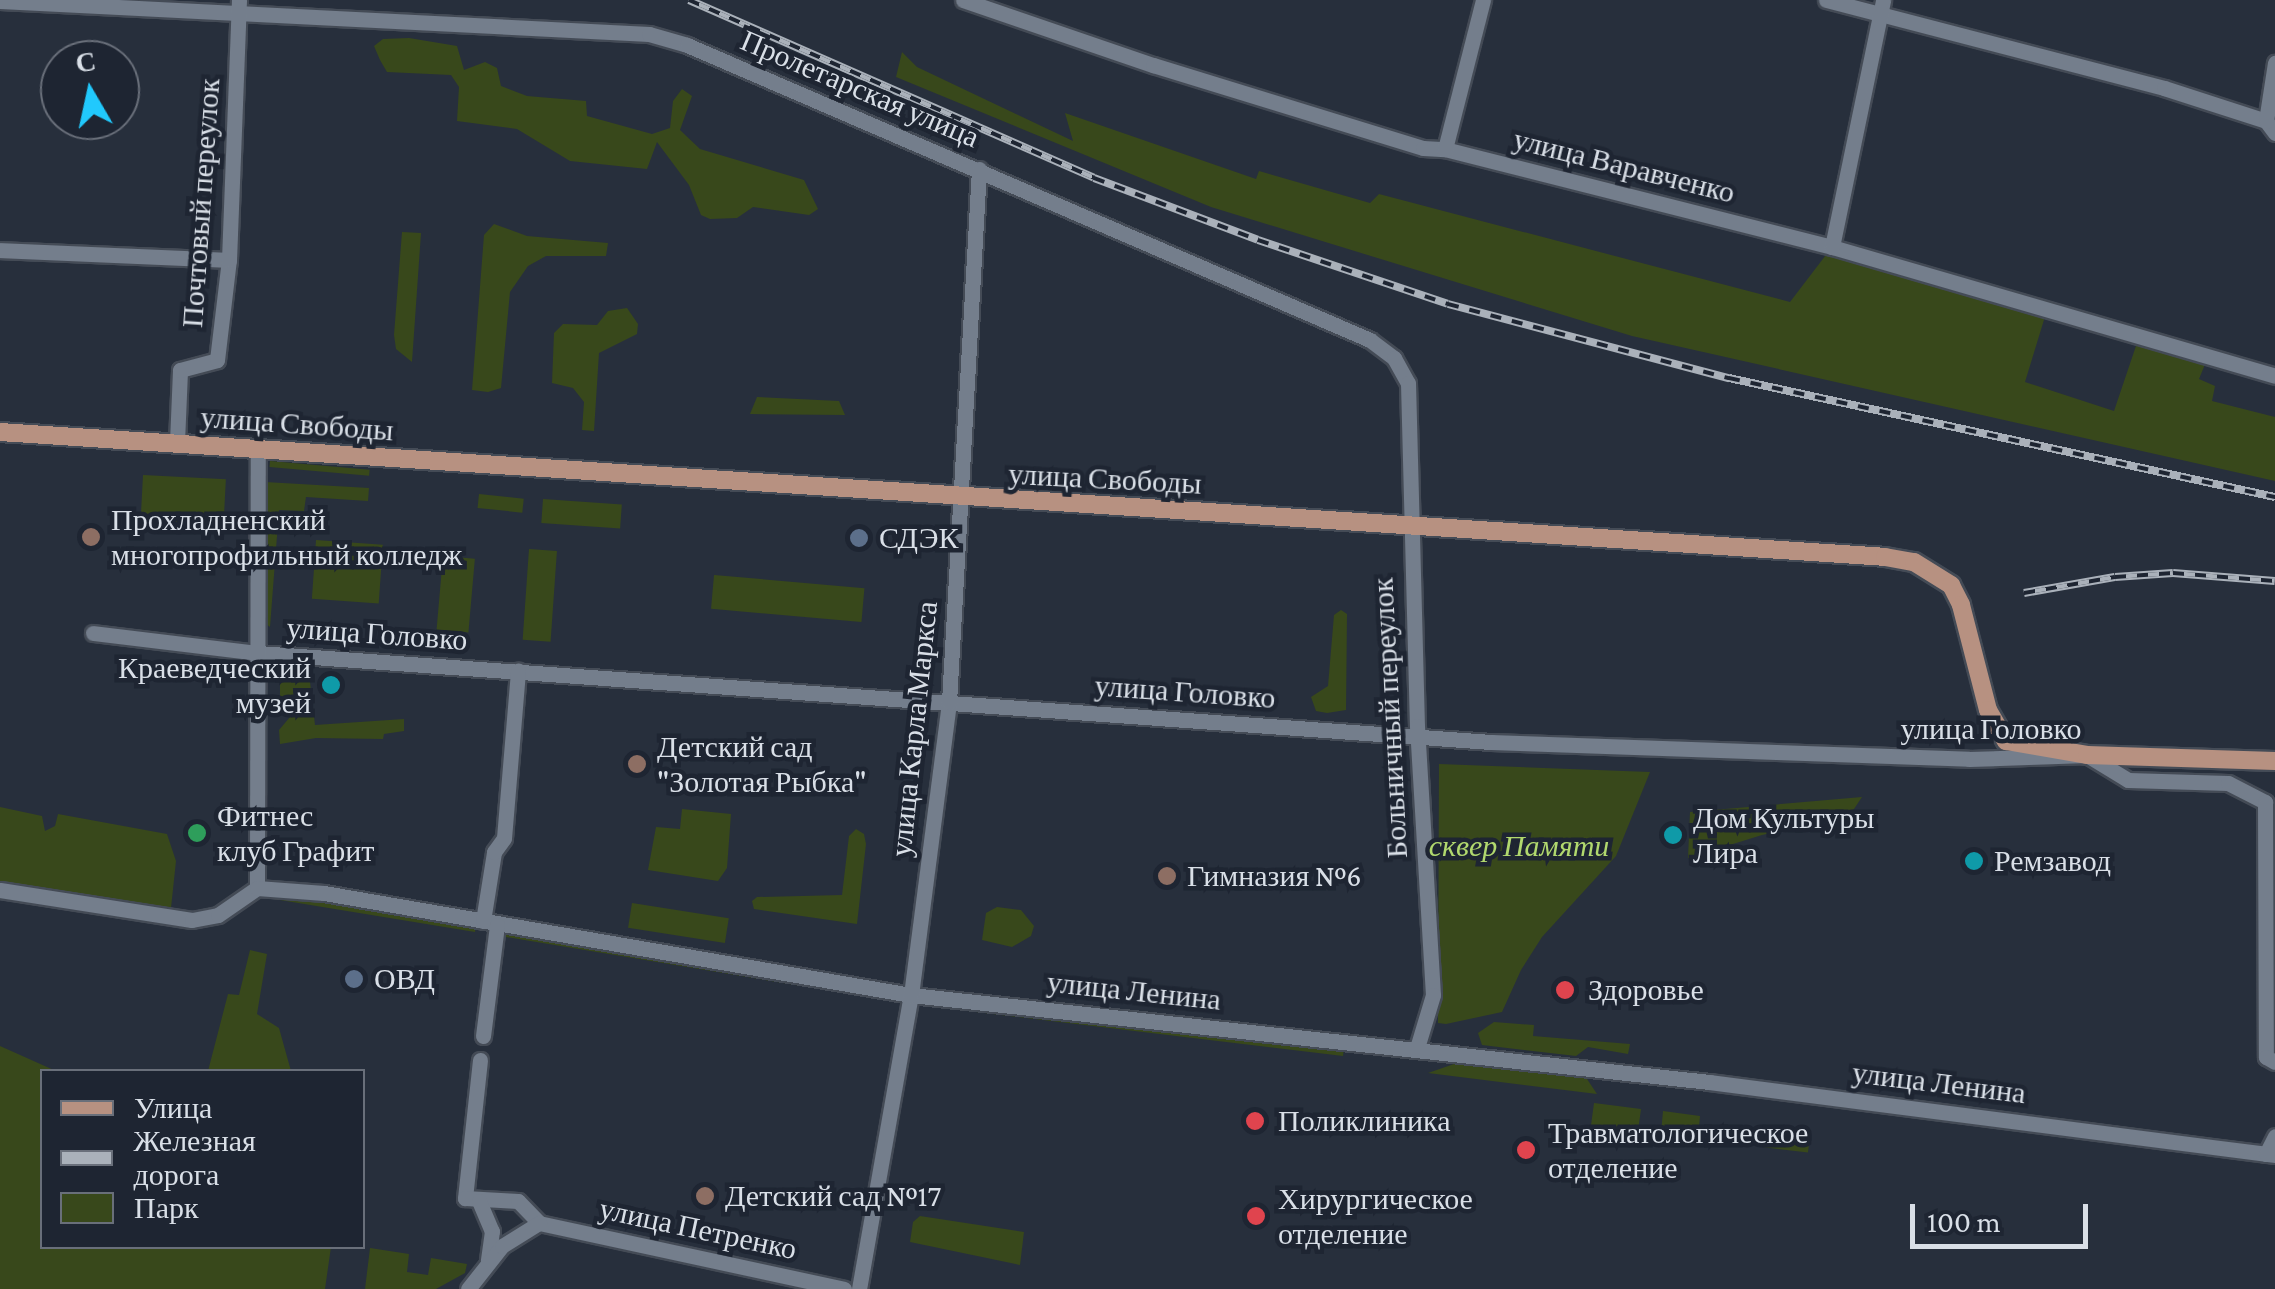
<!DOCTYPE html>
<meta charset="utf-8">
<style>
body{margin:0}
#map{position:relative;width:2275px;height:1289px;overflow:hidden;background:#272f3c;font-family:"Crimson Pro",serif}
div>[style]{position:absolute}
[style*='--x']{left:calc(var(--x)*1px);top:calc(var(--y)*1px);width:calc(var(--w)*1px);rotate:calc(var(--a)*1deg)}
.green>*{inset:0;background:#38481b;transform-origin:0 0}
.roads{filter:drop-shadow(2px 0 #444b56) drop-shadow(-2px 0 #444b56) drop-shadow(0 2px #444b56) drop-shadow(0 -2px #444b56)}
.minor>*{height:15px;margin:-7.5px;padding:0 7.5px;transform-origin:7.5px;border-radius:7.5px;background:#747e8c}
.major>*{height:18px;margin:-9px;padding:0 9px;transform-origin:9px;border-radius:9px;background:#b79181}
.rail>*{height:8px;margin-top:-4px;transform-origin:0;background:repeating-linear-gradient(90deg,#1e2532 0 11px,#aab1ba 0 22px);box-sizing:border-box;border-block:2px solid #aab1ba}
.dots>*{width:28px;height:28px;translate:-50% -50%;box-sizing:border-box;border:5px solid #1e2532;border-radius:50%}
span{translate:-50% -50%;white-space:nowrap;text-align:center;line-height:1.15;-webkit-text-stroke:9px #1e2532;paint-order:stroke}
.street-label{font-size:30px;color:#d9dfe7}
.poi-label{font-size:30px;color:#d9dfe7}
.left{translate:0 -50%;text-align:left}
.right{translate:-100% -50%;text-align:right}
.park-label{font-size:30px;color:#b1d86e;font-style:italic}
.legend{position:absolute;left:40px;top:1069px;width:325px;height:180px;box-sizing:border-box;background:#1e2532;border:2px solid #696f7a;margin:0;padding:12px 18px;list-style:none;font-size:30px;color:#d9dfe7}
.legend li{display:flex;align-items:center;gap:20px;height:50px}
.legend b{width:50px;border:2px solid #696f7a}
.north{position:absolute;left:40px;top:40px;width:100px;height:100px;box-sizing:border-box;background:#1e2532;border:2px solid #696f7a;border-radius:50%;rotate:351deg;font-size:28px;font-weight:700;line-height:40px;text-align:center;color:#d9dfe7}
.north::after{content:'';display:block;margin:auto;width:35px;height:45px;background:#21c9fd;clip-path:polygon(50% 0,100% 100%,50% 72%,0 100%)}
.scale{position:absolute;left:1910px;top:1204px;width:178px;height:45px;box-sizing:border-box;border:5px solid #d9dfe7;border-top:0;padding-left:12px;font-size:30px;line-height:35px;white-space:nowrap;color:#d9dfe7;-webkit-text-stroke:8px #1e2532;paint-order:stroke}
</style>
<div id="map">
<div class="green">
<i style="clip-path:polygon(409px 38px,457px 46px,464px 70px,485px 62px,497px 68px,501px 86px,527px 96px,586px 101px,587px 116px,652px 134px,670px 128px,673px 101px,682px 89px,692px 96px,680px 130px,700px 149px,804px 180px,818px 209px,809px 215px,753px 207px,737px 218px,710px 219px,701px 215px,689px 185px,657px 142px,647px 169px,570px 161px,517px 129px,457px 121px,459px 87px,451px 75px,387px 72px,380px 60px,374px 46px,383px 39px)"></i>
<i style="clip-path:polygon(902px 52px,917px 67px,1073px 141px,1065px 113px,1256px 179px,1259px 171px,1370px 203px,1379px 194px,1790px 302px,1832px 247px,2047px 310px,2025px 382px,2114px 411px,2139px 337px,2208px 357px,2199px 379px,2215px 386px,2212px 401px,2275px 417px,2275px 481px,1632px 336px,1211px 207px,896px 77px)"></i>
<i style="clip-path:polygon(494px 224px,527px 236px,608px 243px,606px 256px,546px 256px,528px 266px,510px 292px,501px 388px,488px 392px,472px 390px,484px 235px)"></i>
<i style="clip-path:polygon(402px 232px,421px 233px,412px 362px,396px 349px,394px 335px)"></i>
<i style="clip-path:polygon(627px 308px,638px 324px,637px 334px,599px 353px,594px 431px,582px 430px,584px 402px,573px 388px,552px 383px,554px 333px,563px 324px,597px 325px,608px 311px)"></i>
<i style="clip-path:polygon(757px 397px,839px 401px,845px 415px,750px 414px)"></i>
<i style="left:270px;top:461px;width:100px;height:6px;rotate:5deg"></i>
<i style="left:143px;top:475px;width:83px;height:45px;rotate:3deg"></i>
<i style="clip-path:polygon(265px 482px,369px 488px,368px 501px,306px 497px,304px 511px,279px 510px,270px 627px,265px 623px)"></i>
<i style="left:479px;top:494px;width:45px;height:14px;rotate:6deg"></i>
<i style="left:543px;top:499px;width:79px;height:24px;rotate:4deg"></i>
<i style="left:316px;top:540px;width:67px;height:59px;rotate:4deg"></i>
<i style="left:529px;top:549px;width:28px;height:91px;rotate:4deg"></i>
<i style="left:443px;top:556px;width:32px;height:74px;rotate:5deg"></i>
<i style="left:714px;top:575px;width:151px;height:34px;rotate:5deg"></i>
<i style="clip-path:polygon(1341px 610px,1347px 614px,1346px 710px,1327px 713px,1316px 711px,1311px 697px,1328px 686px,1334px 615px)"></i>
<i style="clip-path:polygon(280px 671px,309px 673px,315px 725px,404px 719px,404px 731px,384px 734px,383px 739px,316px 738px,280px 744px,279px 730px,290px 717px,280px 707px)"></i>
<i style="clip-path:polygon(1439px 764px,1650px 772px,1616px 856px,1542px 937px,1521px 970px,1502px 1012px,1446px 1024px,1438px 1023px)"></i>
<i style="clip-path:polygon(1862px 797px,1854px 809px,1834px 819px,1762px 835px,1688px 858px,1690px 812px)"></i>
<i style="clip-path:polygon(0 807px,42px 816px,45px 831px,55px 826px,58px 814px,167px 834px,176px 861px,171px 908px,0 882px)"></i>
<i style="clip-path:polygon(682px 809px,731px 814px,727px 868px,718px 881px,648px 870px,656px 827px,680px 829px)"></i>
<i style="clip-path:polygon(856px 829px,864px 834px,866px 844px,857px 924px,754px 909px,752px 901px,757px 897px,842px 895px,849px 836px)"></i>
<i style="clip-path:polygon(277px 892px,476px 924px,475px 932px,250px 895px)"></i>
<i style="left:632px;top:903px;width:98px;height:25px;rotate:9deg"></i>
<i style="clip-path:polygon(997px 907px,1021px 910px,1034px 926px,1031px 936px,1012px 947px,982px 940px,986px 913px)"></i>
<i style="clip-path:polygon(502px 925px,882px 990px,880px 999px,500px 936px)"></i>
<i style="clip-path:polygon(250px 950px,267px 954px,257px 1014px,279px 1028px,291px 1071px,208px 1071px,228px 994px,239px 995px)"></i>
<i style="clip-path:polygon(928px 996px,1345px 1040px,1343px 1056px,926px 1006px)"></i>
<i style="clip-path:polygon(1494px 1022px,1534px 1025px,1533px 1036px,1630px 1044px,1628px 1054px,1588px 1047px,1576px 1056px,1482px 1045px,1478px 1033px)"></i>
<i style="clip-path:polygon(0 1046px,56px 1071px,42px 1072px,42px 1246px,331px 1247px,325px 1289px,0 1289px)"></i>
<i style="clip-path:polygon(1491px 1063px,1585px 1076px,1597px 1094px,1428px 1073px,1454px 1064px)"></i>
<i style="clip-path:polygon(1594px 1103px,1641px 1109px,1638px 1131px,1604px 1126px,1602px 1142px,1589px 1140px)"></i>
<i style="clip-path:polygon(1663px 1111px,1700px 1116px,1699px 1127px,1690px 1127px,1688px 1137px,1661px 1133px)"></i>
<i style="left:1764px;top:1125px;width:47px;height:22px;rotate:7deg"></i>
<i style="clip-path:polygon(920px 1216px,1024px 1232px,1020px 1265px,910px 1242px,913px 1222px)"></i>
<i style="clip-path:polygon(370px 1248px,409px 1254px,407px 1272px,428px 1275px,431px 1258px,467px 1264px,465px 1273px,436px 1289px,365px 1289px)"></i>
</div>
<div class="roads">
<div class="minor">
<i style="--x:963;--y:0;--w:201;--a:18.9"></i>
<i style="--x:1153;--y:65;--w:282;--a:17.1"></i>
<i style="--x:1423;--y:148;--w:22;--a:3"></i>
<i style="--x:1445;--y:149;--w:399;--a:14.2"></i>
<i style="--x:1832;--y:247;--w:461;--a:16.2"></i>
<i style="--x:1826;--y:0;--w:349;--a:14.6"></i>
<i style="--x:2164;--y:88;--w:107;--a:17.9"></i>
<i style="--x:2266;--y:121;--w:15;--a:53"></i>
<i style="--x:0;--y:1;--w:650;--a:2.91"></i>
<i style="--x:649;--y:34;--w:40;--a:16"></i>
<i style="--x:687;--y:45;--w:744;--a:23.36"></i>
<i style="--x:1370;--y:340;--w:30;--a:37"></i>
<i style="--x:1394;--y:358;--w:29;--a:61"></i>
<i style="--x:1408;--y:383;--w:343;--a:88.5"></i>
<i style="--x:1417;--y:726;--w:269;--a:86.6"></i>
<i style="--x:1433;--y:995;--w:55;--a:106.8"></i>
<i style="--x:2266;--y:121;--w:59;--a:-81.2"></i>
<i style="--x:1445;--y:149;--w:154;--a:-75.7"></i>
<i style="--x:1832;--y:247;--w:252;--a:-78.3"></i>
<i style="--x:0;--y:250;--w:229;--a:2.5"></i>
<i style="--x:177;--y:442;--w:72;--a:-87.6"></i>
<i style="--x:180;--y:370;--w:38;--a:-15"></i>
<i style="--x:217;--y:360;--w:101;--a:-83.2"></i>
<i style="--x:229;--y:260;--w:260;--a:-87.8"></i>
<i style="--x:93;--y:633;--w:166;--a:6.9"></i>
<i style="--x:258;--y:653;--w:1236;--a:4.13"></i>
<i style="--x:1491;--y:742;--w:478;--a:2"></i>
<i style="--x:1969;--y:759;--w:118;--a:-1.9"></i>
<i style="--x:2087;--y:755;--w:48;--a:31.4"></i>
<i style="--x:2128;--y:780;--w:100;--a:1.7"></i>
<i style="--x:2228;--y:783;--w:42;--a:27.2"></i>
<i style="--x:2265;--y:802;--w:255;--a:89.8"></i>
<i style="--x:2266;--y:1057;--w:10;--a:29"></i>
<i style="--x:257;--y:888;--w:439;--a:-89.9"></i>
<i style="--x:0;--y:890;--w:194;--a:8.9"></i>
<i style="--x:192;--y:920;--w:26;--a:-11"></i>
<i style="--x:218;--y:915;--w:47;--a:-34.7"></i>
<i style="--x:257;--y:888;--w:67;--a:4.3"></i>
<i style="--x:324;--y:893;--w:596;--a:9.86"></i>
<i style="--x:911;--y:995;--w:803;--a:6.22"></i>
<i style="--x:1709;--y:1082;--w:571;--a:7.35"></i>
<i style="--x:483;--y:921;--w:70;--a:-80.9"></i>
<i style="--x:494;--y:852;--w:17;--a:-54"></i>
<i style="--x:504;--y:838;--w:168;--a:-85.2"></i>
<i style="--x:483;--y:1036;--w:112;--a:-82.8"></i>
<i style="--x:480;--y:1060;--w:139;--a:96.2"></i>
<i style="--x:465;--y:1198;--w:53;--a:3.2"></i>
<i style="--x:518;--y:1201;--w:30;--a:46"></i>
<i style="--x:2266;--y:1154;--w:20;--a:-63"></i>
<i style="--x:479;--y:1201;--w:33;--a:67"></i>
<i style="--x:492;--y:1231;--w:30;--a:98"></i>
<i style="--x:539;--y:1223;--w:312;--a:12.2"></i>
<i style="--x:468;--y:1289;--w:55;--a:-51.7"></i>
<i style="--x:502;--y:1246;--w:44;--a:-31.9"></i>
<i style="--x:859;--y:1289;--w:299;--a:-80"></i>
<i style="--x:911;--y:995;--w:295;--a:-82.6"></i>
<i style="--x:949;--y:702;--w:534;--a:-86.78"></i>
</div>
<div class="major">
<i style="--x:0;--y:432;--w:1889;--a:3.79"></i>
<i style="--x:1885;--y:557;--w:29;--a:10"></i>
<i style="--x:1914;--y:562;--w:44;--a:31.9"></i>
<i style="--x:1951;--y:585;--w:22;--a:63"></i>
<i style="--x:1961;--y:605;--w:108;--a:75.6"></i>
<i style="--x:1988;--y:710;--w:36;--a:60"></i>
<i style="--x:2006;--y:741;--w:82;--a:9.8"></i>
<i style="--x:2087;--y:755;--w:188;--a:1.8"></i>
</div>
</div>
<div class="rail">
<i style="--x:689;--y:0;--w:442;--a:23.7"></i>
<i style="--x:1094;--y:178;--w:175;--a:20.7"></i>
<i style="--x:1258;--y:240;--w:200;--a:18.6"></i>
<i style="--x:1448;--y:304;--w:291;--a:14.8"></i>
<i style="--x:1729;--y:378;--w:559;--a:12.3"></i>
<i style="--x:2024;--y:593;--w:92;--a:-10"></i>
<i style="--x:2115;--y:577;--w:58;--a:-3.9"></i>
<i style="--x:2173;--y:573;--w:102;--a:4.5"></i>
</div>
<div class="dots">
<i style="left:91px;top:537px;background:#8d6e63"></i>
<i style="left:859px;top:538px;background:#5c6f8a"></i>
<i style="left:331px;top:685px;background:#0f9aa8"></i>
<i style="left:637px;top:764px;background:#8d6e63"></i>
<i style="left:197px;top:833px;background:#2e9e5b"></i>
<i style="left:1673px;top:835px;background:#0f9aa8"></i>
<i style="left:1974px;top:861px;background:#0f9aa8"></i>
<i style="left:1167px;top:876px;background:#8d6e63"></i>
<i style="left:354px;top:979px;background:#5c6f8a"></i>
<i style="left:1565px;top:990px;background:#e0444e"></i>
<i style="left:1255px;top:1121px;background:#e0444e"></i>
<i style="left:1526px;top:1150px;background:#e0444e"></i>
<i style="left:705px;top:1196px;background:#8d6e63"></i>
<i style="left:1256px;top:1216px;background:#e0444e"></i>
</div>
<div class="street-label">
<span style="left:860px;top:89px;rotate:23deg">Пролетарская улица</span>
<span style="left:1624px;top:166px;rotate:14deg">улица Варавченко</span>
<span style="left:201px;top:203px;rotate:-86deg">Почтовый переулок</span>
<span style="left:297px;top:424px;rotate:4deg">улица Свободы</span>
<span style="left:1105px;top:479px;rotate:3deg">улица Свободы</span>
<span style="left:377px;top:634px;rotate:4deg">улица Головко</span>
<span style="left:1185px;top:692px;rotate:4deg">улица Головко</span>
<span style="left:1390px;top:718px;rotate:-93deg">Больничный переулок</span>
<span style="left:914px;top:729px;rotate:-84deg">улица Карла Маркса</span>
<span style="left:1991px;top:729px">улица Головко</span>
<span style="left:1134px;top:991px;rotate:6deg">улица Ленина</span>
<span style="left:1939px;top:1083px;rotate:7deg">улица Ленина</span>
<span style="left:698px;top:1229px;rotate:12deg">улица Петренко</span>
</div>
<div class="poi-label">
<span class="left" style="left:111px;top:537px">Прохладненский<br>многопрофильный колледж</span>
<span class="left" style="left:879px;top:538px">СДЭК</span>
<span class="right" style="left:311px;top:685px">Краеведческий<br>музей</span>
<span class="left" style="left:657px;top:764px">Детский сад<br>"Золотая Рыбка"</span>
<span class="left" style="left:217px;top:833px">Фитнес<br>клуб Графит</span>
<span class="left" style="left:1693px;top:835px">Дом Культуры<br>Лира</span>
<span class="left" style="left:1994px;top:861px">Ремзавод</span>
<span class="left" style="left:1187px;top:876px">Гимназия №6</span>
<span class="left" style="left:374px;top:979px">ОВД</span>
<span class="left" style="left:1588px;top:990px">Здоровье</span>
<span class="left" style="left:1278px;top:1121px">Поликлиника</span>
<span class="left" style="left:1548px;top:1150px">Травматологическое<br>отделение</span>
<span class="left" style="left:725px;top:1196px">Детский сад №17</span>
<span class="left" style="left:1278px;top:1216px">Хирургическое<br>отделение</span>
</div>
<div class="park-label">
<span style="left:1519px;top:846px">сквер Памяти</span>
</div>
<ul class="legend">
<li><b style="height:12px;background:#b79181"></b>Улица</li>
<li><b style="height:12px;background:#aab1ba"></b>Железная дорога</li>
<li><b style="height:28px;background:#38481b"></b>Парк</li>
</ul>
<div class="north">С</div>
<div class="scale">100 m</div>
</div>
